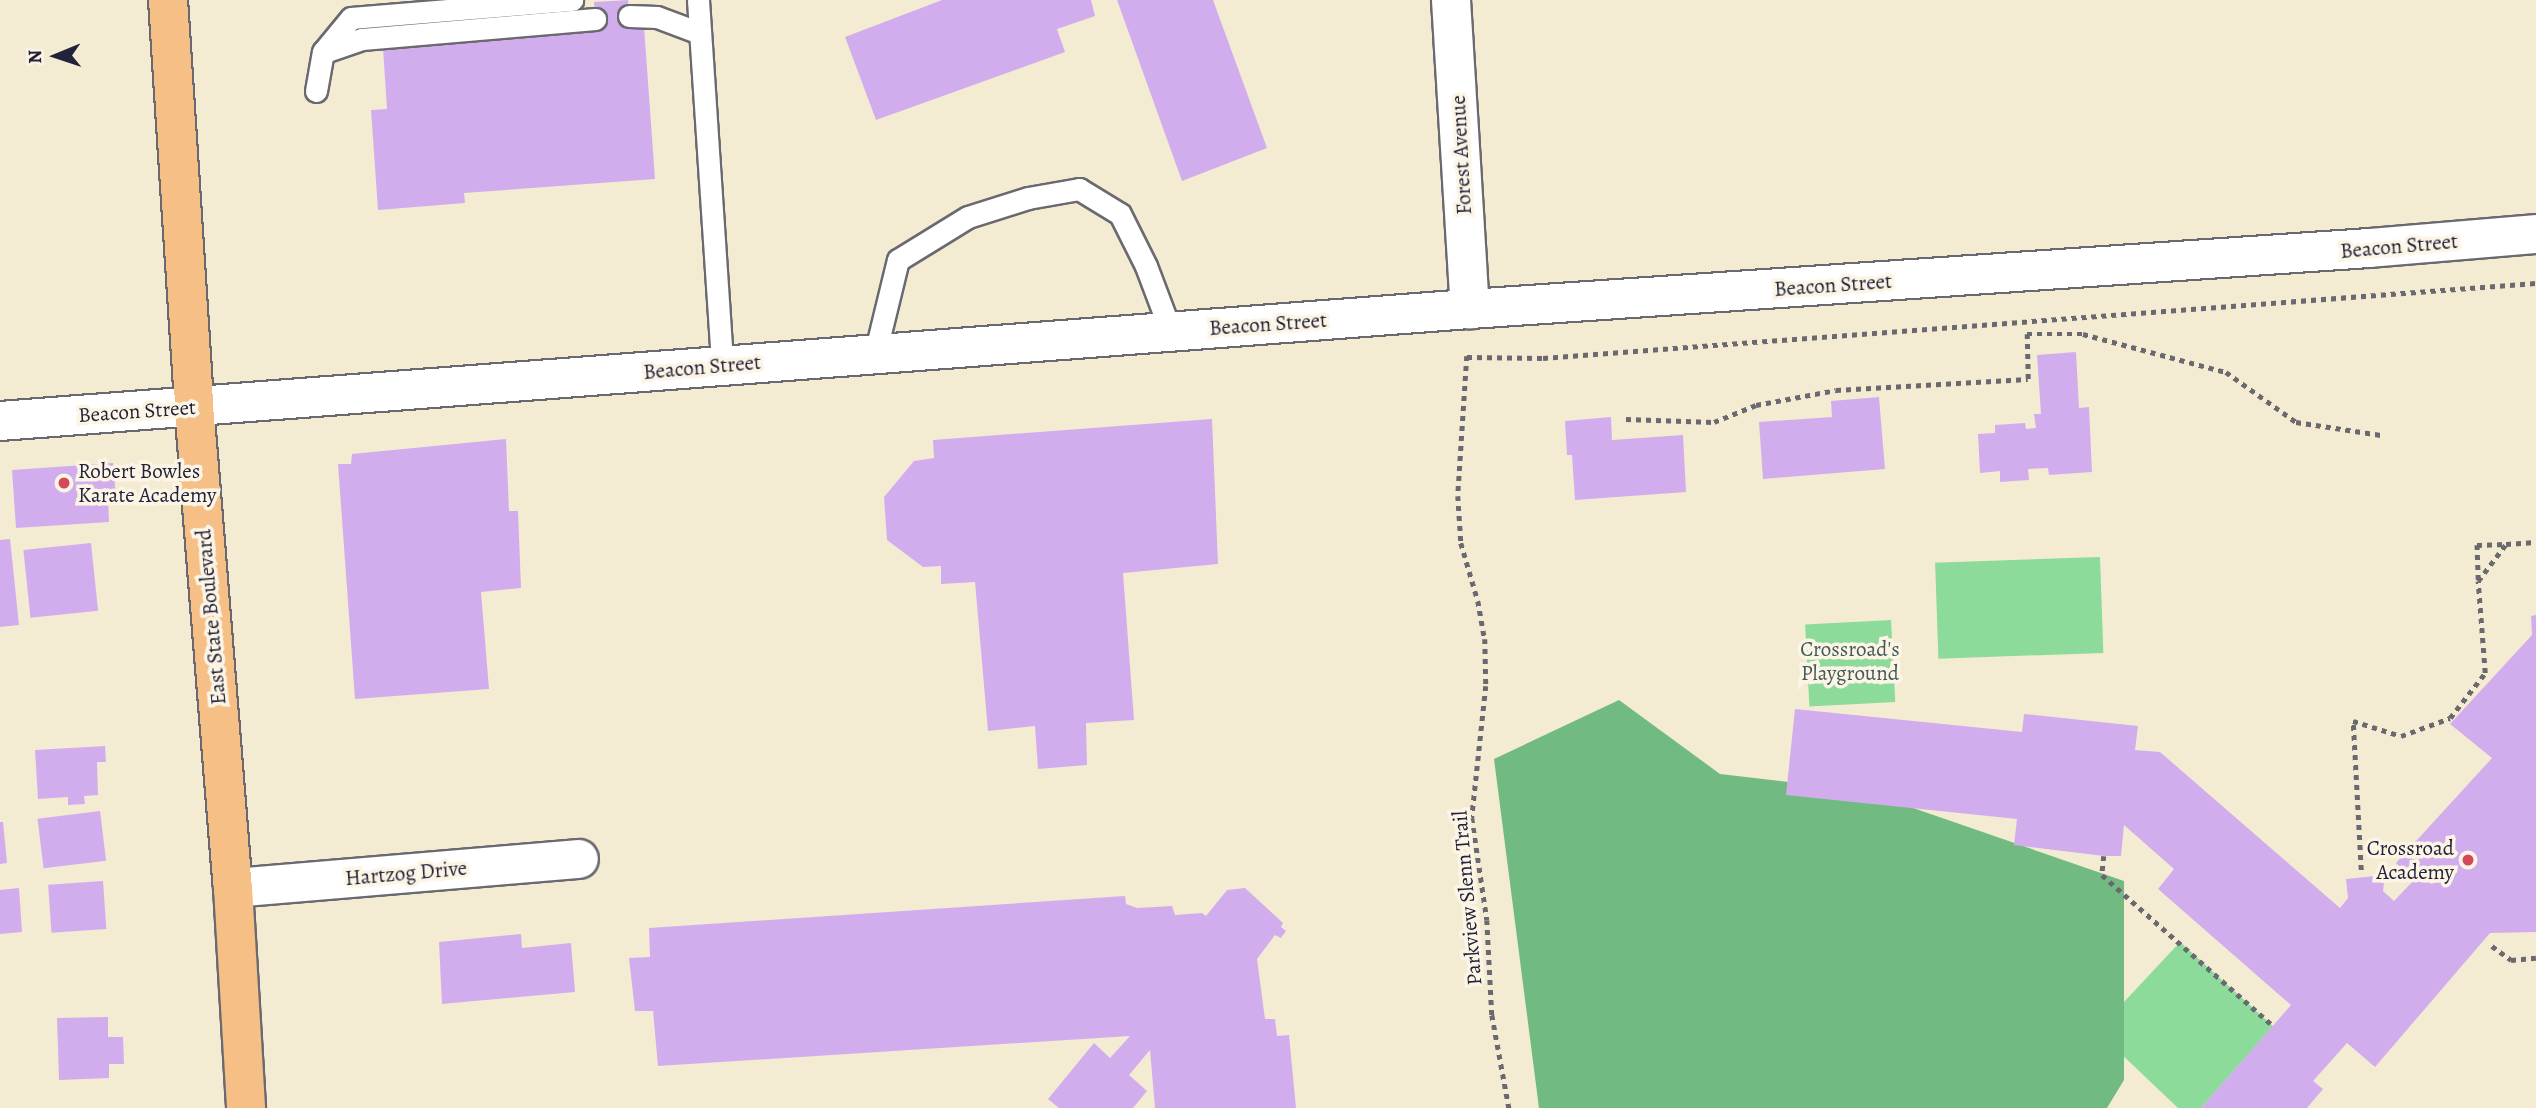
<!DOCTYPE html>
<style>
body{margin:0}
#map{position:relative;width:2536px;height:1108px;overflow:hidden;background:#f3ecd3;font-family:Alegreya,serif}
div>[style]{position:absolute}
[style*='--x']{left:calc(var(--x)*1px);top:calc(var(--y)*1px);width:calc(var(--w)*1px);rotate:calc(var(--a)*1deg)}
.green>*{inset:0;background:#8cdb9a;transform-origin:0 0}
.forest>*{inset:0;background:#71bb82}
.building>*{inset:0;background:#d2adee;transform-origin:0 0}
.path>*{height:4.5px;margin-top:-2.25px;transform-origin:0;background:repeating-linear-gradient(90deg,#6b6970 0 5px,transparent 0 10px)}
.roads{filter:drop-shadow(2px 0 #6b6970) drop-shadow(-2px 0 #6b6970) drop-shadow(0 2px #6b6970) drop-shadow(0 -2px #6b6970)}
.service>*{height:21px;margin:-10.5px;padding:0 10.5px;transform-origin:10.5px;border-radius:10.5px;background:#fff}
.minor>*{height:38px;margin:-19px;padding:0 19px;transform-origin:19px;border-radius:19px;background:#fff}
.primary>*{height:38px;margin:-19px;padding:0 19px;transform-origin:19px;border-radius:19px;background:#f5bf86}
.dots>*{width:19px;height:19px;translate:-50% -50%;box-sizing:border-box;border:4px solid #fcf5e5;border-radius:50%}
span{translate:-50% -50%;white-space:nowrap;text-align:center;line-height:1.15;-webkit-text-stroke:7px #fcf5e5;paint-order:stroke}
.street-label{font-size:21px;color:#22223b}
.poi-label{font-size:21px;color:#22223b}
.left{translate:0 -50%;text-align:left}
.right{translate:-100% -50%;text-align:right}
.park-label{font-size:21px;color:#425a58}
.north{position:absolute;left:21px;top:21px;width:70px;height:70px;-webkit-text-stroke:5px #fcf5e5;paint-order:stroke;rotate:268deg;font-size:19px;font-weight:700;line-height:28px;text-align:center;color:#22223b}
.north::after{content:'';display:block;margin:auto;width:24px;height:32px;background:#22223b;clip-path:polygon(50% 0,100% 100%,50% 72%,0 100%)}
</style>
<div id="map">
<div class="green">
<i style="left:2100px;top:557px;width:96px;height:165px;rotate:88deg"></i>
<i style="left:1891px;top:620px;width:82px;height:86px;rotate:87deg"></i>
<i style="clip-path:polygon(2180px 942px,2273px 1026px,2201px 1108px,2178px 1108px,2097px 1031px)"></i>
</div>
<div class="forest">
<i style="clip-path:polygon(1619px 700px,1720px 774px,1864px 791px,2124px 881px,2124px 1080px,2107px 1108px,1539px 1108px,1494px 759px)"></i>
</div>
<div class="building">
<i style="clip-path:polygon(628px 0,629px 28px,644px 27px,655px 179px,464px 193px,465px 203px,378px 210px,371px 110px,387px 109px,383px 48px,596px 32px,594px 2px)"></i>
<i style="clip-path:polygon(942px 0,1091px 0,1095px 16px,1057px 29px,1065px 52px,876px 120px,845px 37px)"></i>
<i style="clip-path:polygon(1117px 0,1213px 0,1267px 148px,1182px 181px)"></i>
<i style="clip-path:polygon(2076px 352px,2079px 408px,2089px 407px,2092px 472px,2049px 475px,2048px 468px,2028px 469px,2029px 480px,2000px 482px,2000px 471px,1980px 473px,1978px 434px,1995px 433px,1995px 425px,2025px 423px,2026px 429px,2036px 428px,2034px 414px,2041px 414px,2037px 355px)"></i>
<i style="clip-path:polygon(1879px 397px,1885px 469px,1763px 479px,1759px 422px,1832px 417px,1831px 401px)"></i>
<i style="clip-path:polygon(1611px 417px,1612px 440px,1683px 435px,1686px 492px,1575px 500px,1572px 455px,1567px 455px,1565px 421px)"></i>
<i style="clip-path:polygon(1212px 419px,1218px 564px,1123px 573px,1134px 720px,1086px 723px,1087px 765px,1038px 769px,1035px 726px,988px 731px,975px 582px,941px 584px,941px 566px,923px 567px,887px 540px,884px 497px,914px 461px,934px 458px,933px 440px)"></i>
<i style="clip-path:polygon(506px 439px,509px 511px,518px 511px,521px 588px,481px 592px,489px 689px,355px 699px,338px 464px,351px 464px,352px 454px)"></i>
<i style="clip-path:polygon(113px 463px,116px 496px,108px 497px,109px 522px,16px 528px,12px 470px)"></i>
<i style="clip-path:polygon(10px 539px,19px 625px,0 627px,0 540px)"></i>
<i style="left:91px;top:543px;width:68px;height:68px;rotate:84deg"></i>
<i style="clip-path:polygon(2536px 615px,2536px 932px,2490px 933px,2375px 1067px,2347px 1043px,2313px 1081px,2323px 1089px,2307px 1108px,2201px 1108px,2291px 1005px,2158px 889px,2174px 869px,2124px 825px,2121px 856px,2104px 856px,2014px 845px,2017px 819px,1786px 795px,1795px 709px,2022px 732px,2024px 714px,2138px 726px,2135px 750px,2160px 752px,2340px 908px,2348px 898px,2346px 879px,2385px 875px,2383px 891px,2394px 901px,2414px 880px,2396px 863px,2492px 758px,2450px 724px,2532px 635px,2531px 616px)"></i>
<i style="clip-path:polygon(105px 746px,106px 762px,97px 762px,98px 795px,84px 796px,85px 804px,68px 805px,68px 797px,38px 799px,35px 750px)"></i>
<i style="left:100px;top:811px;width:50px;height:63px;rotate:83deg"></i>
<i style="clip-path:polygon(0 822px,3px 822px,7px 863px,0 864px)"></i>
<i style="left:103px;top:881px;width:48px;height:55px;rotate:86deg"></i>
<i style="clip-path:polygon(19px 888px,22px 932px,0 934px,0 890px)"></i>
<i style="clip-path:polygon(1245px 888px,1283px 923px,1281px 927px,1286px 931px,1281px 938px,1275px 935px,1257px 959px,1265px 1019px,1275px 1019px,1277px 1036px,1289px 1035px,1296px 1108px,1155px 1108px,1150px 1050px,1129px 1075px,1147px 1091px,1133px 1108px,1059px 1108px,1048px 1099px,1094px 1043px,1110px 1058px,1130px 1036px,658px 1066px,653px 1011px,635px 1011px,629px 958px,650px 957px,649px 928px,1125px 896px,1126px 904px,1137px 908px,1172px 906px,1175px 915px,1202px 913px,1206px 916px,1227px 890px)"></i>
<i style="clip-path:polygon(521px 934px,522px 948px,571px 943px,575px 992px,442px 1004px,439px 942px)"></i>
<i style="clip-path:polygon(108px 1017px,108px 1037px,123px 1037px,124px 1064px,109px 1064px,109px 1078px,59px 1080px,57px 1018px)"></i>
</div>
<div class="path">
<i style="--x:1467;--y:356;--w:140;--a:93.7"></i>
<i style="--x:1458;--y:496;--w:47;--a:86.3"></i>
<i style="--x:1461;--y:543;--w:60;--a:73.7"></i>
<i style="--x:1478;--y:601;--w:39;--a:80"></i>
<i style="--x:1485;--y:639;--w:47;--a:88.8"></i>
<i style="--x:1486;--y:686;--w:133;--a:96.1"></i>
<i style="--x:1472;--y:818;--w:103;--a:81.6"></i>
<i style="--x:1487;--y:920;--w:95;--a:87"></i>
<i style="--x:1492;--y:1015;--w:95;--a:79.6"></i>
<i style="--x:1467;--y:357;--w:76;--a:0.8"></i>
<i style="--x:1543;--y:358;--w:996;--a:-4.32"></i>
<i style="--x:1626;--y:419;--w:88;--a:2"></i>
<i style="--x:1714;--y:422;--w:45;--a:-22"></i>
<i style="--x:1756;--y:405;--w:81;--a:-10.6"></i>
<i style="--x:1836;--y:390;--w:192;--a:-3.3"></i>
<i style="--x:2028;--y:379;--w:45;--a:-91.3"></i>
<i style="--x:2027;--y:334;--w:56;--a:0"></i>
<i style="--x:2083;--y:334;--w:148;--a:14.9"></i>
<i style="--x:2226;--y:372;--w:86;--a:35.5"></i>
<i style="--x:2296;--y:422;--w:86;--a:8.7"></i>
<i style="--x:2478;--y:580;--w:35;--a:-92"></i>
<i style="--x:2477;--y:545;--w:29;--a:-2"></i>
<i style="--x:2104;--y:856;--w:19;--a:96"></i>
<i style="--x:2102;--y:875;--w:228;--a:41.4"></i>
<i style="--x:2361;--y:870;--w:149;--a:-93.1"></i>
<i style="--x:2353;--y:721;--w:50;--a:17.4"></i>
<i style="--x:2401;--y:736;--w:52;--a:-20.2"></i>
<i style="--x:2450;--y:718;--w:57;--a:-52.1"></i>
<i style="--x:2485;--y:673;--w:92;--a:-94.4"></i>
<i style="--x:2478;--y:581;--w:46;--a:-52.9"></i>
<i style="--x:2506;--y:544;--w:30;--a:-4"></i>
<i style="--x:2492;--y:946;--w:24;--a:36"></i>
<i style="--x:2511;--y:960;--w:25;--a:-5"></i>
</div>
<div class="roads">
<div class="service">
<i style="--x:698;--y:0;--w:366;--a:86.2"></i>
<i style="--x:629;--y:16;--w:28;--a:2"></i>
<i style="--x:657;--y:17;--w:46;--a:20.4"></i>
<i style="--x:324;--y:52;--w:40;--a:-18.9"></i>
<i style="--x:362;--y:39;--w:234;--a:-4.9"></i>
<i style="--x:316;--y:91;--w:40;--a:-80"></i>
<i style="--x:323;--y:52;--w:44;--a:-50.5"></i>
<i style="--x:351;--y:18;--w:222;--a:-4.7"></i>
<i style="--x:875;--y:354;--w:97;--a:-76.3"></i>
<i style="--x:898;--y:260;--w:82;--a:-31.6"></i>
<i style="--x:968;--y:217;--w:63;--a:-17.6"></i>
<i style="--x:1028;--y:198;--w:52;--a:-10"></i>
<i style="--x:1079;--y:189;--w:48;--a:31.4"></i>
<i style="--x:1120;--y:214;--w:58;--a:63.4"></i>
<i style="--x:1146;--y:266;--w:71;--a:69.3"></i>
</div>
<div class="minor">
<i style="--x:1451;--y:0;--w:310;--a:86.5"></i>
<i style="--x:0;--y:421;--w:1474;--a:-4.36"></i>
<i style="--x:1470;--y:309;--w:901;--a:-3.88"></i>
<i style="--x:2369;--y:248;--w:168;--a:-4.8"></i>
<i style="--x:233;--y:888;--w:347;--a:-4.8"></i>
</div>
<div class="primary">
<i style="--x:168;--y:0;--w:407;--a:86.3"></i>
<i style="--x:194;--y:406;--w:484;--a:85.4"></i>
<i style="--x:233;--y:888;--w:220;--a:86.6"></i>
</div>
</div>
<div class="dots">
<i style="left:64px;top:483px;background:#d1495b"></i>
<i style="left:2468px;top:860px;background:#d1495b"></i>
</div>
<div class="street-label">
<span style="left:1461px;top:155px;rotate:-93deg">Forest Avenue</span>
<span style="left:2399px;top:246px;rotate:-5deg">Beacon Street</span>
<span style="left:1833px;top:285px;rotate:-4deg">Beacon Street</span>
<span style="left:1268px;top:324px;rotate:-4deg">Beacon Street</span>
<span style="left:702px;top:367px;rotate:-5deg">Beacon Street</span>
<span style="left:137px;top:411px;rotate:-4deg">Beacon Street</span>
<span style="left:211px;top:617px;rotate:-95deg">East State Boulevard</span>
<span style="left:406px;top:873px;rotate:-5deg">Hartzog Drive</span>
<span style="left:1467px;top:898px;rotate:-95deg">Parkview Slenn Trail</span>
</div>
<div class="poi-label">
<span class="left" style="left:78px;top:483px">Robert Bowles<br>Karate Academy</span>
<span class="right" style="left:2454px;top:860px">Crossroad<br>Academy</span>
</div>
<div class="park-label">
<span style="left:1850px;top:661px">Crossroad's<br>Playground</span>
</div>
<div class="north">N</div>
</div>
